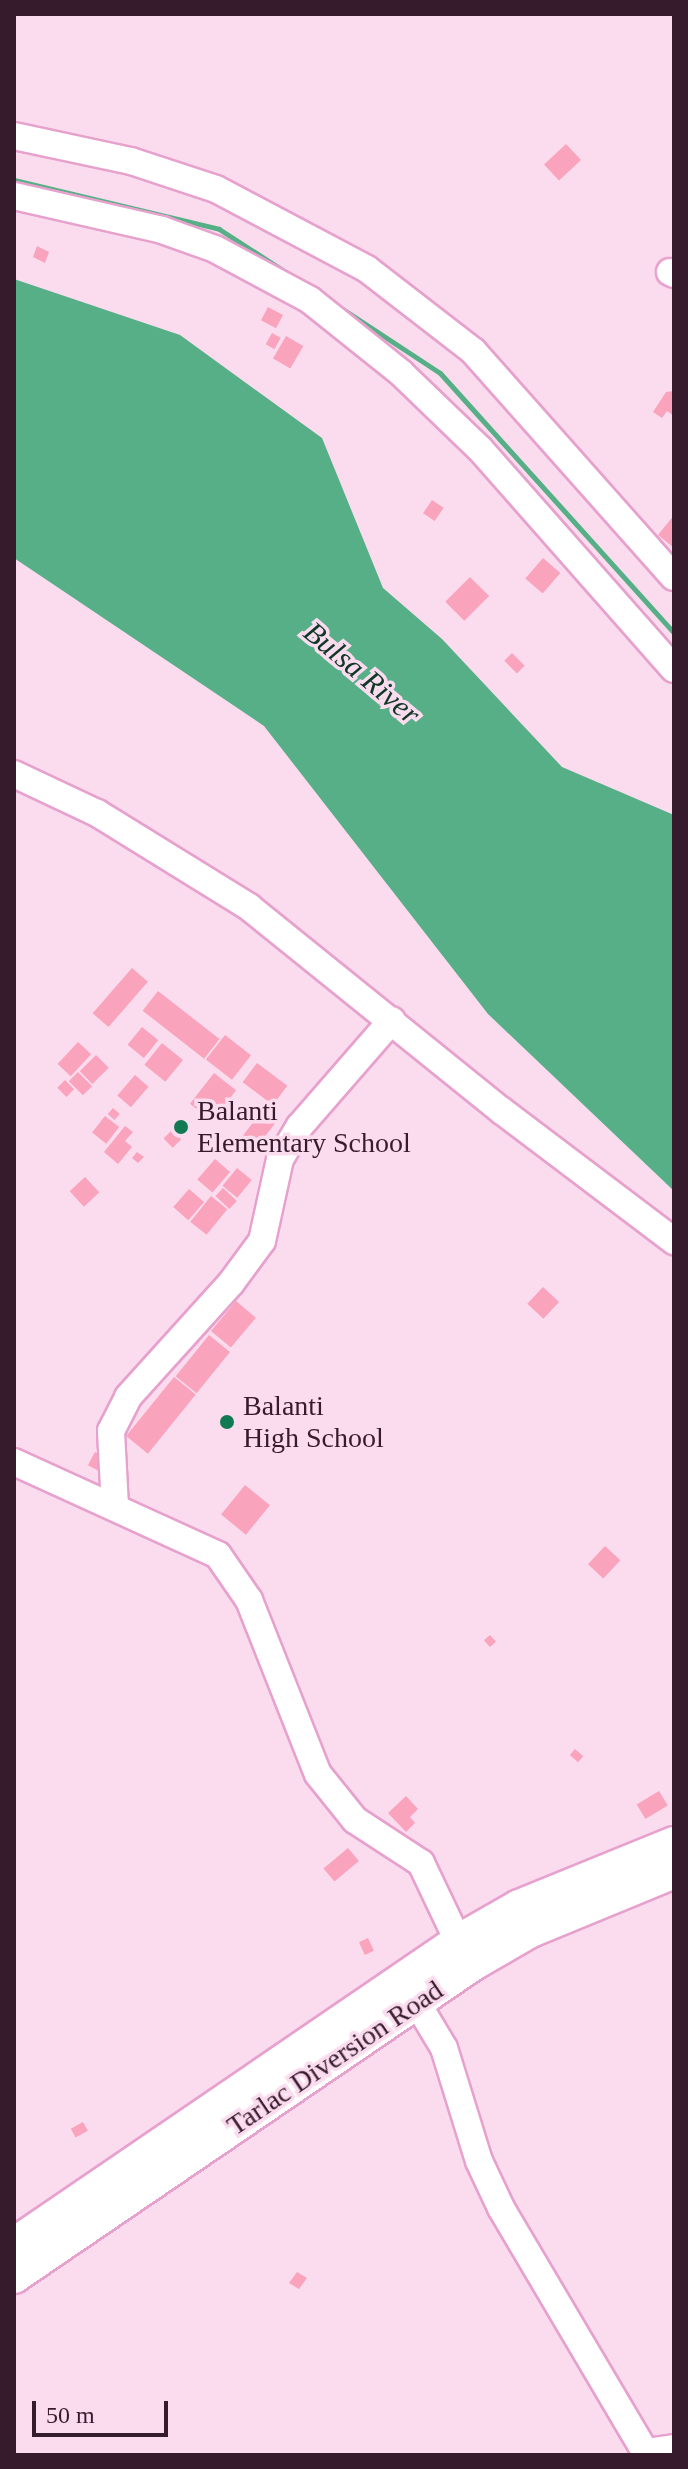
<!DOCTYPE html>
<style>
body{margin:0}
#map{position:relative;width:688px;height:2469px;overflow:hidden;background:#fadcee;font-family:"Times New Roman",serif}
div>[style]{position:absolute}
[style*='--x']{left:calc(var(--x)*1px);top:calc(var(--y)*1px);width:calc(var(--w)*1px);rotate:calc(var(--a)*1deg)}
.water>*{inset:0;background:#56af86}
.stream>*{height:5px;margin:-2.5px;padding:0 2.5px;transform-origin:2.5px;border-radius:2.5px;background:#56af86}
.building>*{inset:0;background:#faa3bc;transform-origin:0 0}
.roads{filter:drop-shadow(2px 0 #e7a1cd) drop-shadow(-2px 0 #e7a1cd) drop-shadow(0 2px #e7a1cd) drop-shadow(0 -2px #e7a1cd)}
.minor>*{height:26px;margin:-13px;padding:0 13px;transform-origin:13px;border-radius:13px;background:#fff}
.major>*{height:32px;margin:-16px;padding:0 16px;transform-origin:16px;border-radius:16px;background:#fff}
.dots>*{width:22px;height:22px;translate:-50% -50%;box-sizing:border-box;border:4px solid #fadcee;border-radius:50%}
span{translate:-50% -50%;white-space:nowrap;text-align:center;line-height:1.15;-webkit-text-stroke:7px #fadcee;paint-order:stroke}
.poi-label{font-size:28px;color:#361b2d}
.left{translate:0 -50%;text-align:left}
.street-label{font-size:28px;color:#361b2d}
.water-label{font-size:30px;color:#0f3726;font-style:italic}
.frame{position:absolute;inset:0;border:16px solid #361b2d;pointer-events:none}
.scale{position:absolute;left:32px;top:2401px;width:136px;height:36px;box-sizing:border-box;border:4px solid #361b2d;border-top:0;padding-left:10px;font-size:24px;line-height:28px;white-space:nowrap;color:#361b2d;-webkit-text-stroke:6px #fadcee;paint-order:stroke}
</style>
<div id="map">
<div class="water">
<i style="clip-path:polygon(14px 279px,180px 335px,322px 438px,383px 588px,442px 639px,562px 767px,674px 815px,674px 1191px,488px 1014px,264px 726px,14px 558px)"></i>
</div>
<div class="stream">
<i style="--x:14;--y:180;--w:211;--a:13.4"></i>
<i style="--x:219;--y:229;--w:85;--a:32.9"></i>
<i style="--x:338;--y:306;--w:122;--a:33.3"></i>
<i style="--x:440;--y:373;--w:350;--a:48"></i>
</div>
<div class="building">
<i style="left:566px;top:144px;width:22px;height:30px;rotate:47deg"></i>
<i style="clip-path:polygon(37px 246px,49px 252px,45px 263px,33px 257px)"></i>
<i style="left:268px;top:307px;width:17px;height:15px;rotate:28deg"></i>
<i style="left:272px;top:333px;width:10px;height:13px;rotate:29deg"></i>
<i style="left:286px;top:336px;width:20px;height:26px;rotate:30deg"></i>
<i style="clip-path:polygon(674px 391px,674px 416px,667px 411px,662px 418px,653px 412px,666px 392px)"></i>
<i style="left:432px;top:500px;width:14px;height:16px;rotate:34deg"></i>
<i style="clip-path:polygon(674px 515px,674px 548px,658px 535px)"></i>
<i style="left:543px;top:558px;width:23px;height:27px;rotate:41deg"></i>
<i style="left:470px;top:577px;width:27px;height:35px;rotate:45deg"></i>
<i style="left:512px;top:653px;width:18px;height:11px;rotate:45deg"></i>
<i style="left:132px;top:968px;width:21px;height:60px;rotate:41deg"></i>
<i style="left:158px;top:991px;width:78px;height:25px;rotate:38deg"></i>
<i style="left:142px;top:1027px;width:21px;height:23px;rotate:39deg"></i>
<i style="left:225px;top:1035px;width:33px;height:31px;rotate:38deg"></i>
<i style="left:78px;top:1042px;width:18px;height:30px;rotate:43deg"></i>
<i style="left:162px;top:1043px;width:27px;height:28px;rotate:39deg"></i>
<i style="left:96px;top:1055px;width:18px;height:23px;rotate:45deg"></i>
<i style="left:257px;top:1063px;width:38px;height:24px;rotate:37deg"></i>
<i style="left:78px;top:1072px;width:20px;height:13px;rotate:45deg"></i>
<i style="left:214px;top:1073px;width:28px;height:39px;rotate:38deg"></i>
<i style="left:135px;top:1075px;width:18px;height:27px;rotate:41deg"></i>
<i style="left:65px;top:1080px;width:13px;height:11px;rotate:45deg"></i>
<i style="left:113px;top:1108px;width:9px;height:8px;rotate:41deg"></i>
<i style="left:262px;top:1111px;width:18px;height:37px;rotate:38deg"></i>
<i style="left:105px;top:1116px;width:18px;height:21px;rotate:38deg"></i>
<i style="clip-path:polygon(125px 1126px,133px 1132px,125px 1141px,132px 1147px,118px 1164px,104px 1152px)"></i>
<i style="left:172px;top:1130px;width:13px;height:12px;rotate:45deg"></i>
<i style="clip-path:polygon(137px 1152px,144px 1157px,138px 1163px,132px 1158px)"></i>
<i style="left:215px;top:1159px;width:20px;height:27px;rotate:41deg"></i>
<i style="left:237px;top:1168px;width:19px;height:23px;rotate:39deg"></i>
<i style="left:85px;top:1177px;width:21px;height:21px;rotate:47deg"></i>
<i style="left:223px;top:1188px;width:19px;height:11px;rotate:43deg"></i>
<i style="left:189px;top:1189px;width:20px;height:24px;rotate:41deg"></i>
<i style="left:211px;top:1196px;width:21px;height:33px;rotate:39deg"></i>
<i style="left:543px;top:1287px;width:22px;height:23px;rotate:43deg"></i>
<i style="left:236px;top:1301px;width:26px;height:39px;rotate:40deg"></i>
<i style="left:209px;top:1335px;width:27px;height:53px;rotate:39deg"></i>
<i style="left:174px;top:1377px;width:28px;height:76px;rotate:39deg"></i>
<i style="left:95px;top:1452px;width:15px;height:15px;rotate:28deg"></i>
<i style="left:245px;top:1485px;width:32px;height:38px;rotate:39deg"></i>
<i style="left:605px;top:1546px;width:21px;height:25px;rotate:43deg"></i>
<i style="left:490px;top:1635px;width:9px;height:8px;rotate:49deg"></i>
<i style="left:575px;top:1749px;width:11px;height:8px;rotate:41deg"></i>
<i style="left:659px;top:1791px;width:17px;height:26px;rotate:59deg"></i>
<i style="clip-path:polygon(406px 1796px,418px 1809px,410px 1817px,415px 1823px,406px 1832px,388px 1813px)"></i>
<i style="left:348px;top:1848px;width:17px;height:32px;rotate:50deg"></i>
<i style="left:368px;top:1938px;width:14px;height:10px;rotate:65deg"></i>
<i style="left:83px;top:2122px;width:10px;height:14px;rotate:61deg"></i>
<i style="clip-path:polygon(297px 2272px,307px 2278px,299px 2289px,289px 2283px)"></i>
</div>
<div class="roads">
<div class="minor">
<i style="--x:14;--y:136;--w:120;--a:12.1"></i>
<i style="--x:131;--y:161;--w:89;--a:18.2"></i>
<i style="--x:216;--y:189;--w:171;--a:27.9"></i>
<i style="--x:367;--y:269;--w:134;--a:37.7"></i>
<i style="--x:473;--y:351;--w:302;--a:48.4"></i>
<i style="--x:14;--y:196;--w:152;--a:12.9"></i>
<i style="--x:162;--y:230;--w:56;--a:19.7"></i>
<i style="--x:215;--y:249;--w:108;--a:28.2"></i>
<i style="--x:310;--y:300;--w:117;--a:38.7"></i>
<i style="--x:401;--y:373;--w:110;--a:43.9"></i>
<i style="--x:480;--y:449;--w:293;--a:48.6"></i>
<i style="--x:670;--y:272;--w:4;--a:27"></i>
<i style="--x:14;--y:774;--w:92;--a:25.2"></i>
<i style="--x:97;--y:813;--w:179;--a:31.7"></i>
<i style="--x:249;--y:907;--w:325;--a:38.9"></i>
<i style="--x:502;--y:1111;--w:216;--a:37.1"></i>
<i style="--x:14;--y:1462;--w:224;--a:24.5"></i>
<i style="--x:218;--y:1555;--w:55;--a:55.4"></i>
<i style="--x:249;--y:1600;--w:187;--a:68.4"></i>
<i style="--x:318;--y:1774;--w:59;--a:51.2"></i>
<i style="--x:355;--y:1820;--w:79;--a:33.1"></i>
<i style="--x:421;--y:1863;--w:86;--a:64.6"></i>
<i style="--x:115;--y:1506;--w:75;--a:-93.1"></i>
<i style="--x:111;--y:1431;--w:38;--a:-63"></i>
<i style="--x:128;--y:1397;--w:154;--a:-47.9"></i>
<i style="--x:231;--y:1283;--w:52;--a:-53.6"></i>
<i style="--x:262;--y:1241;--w:84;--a:-77.6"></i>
<i style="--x:280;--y:1159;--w:39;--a:-59"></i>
<i style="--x:300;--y:1126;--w:140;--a:-49"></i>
<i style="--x:417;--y:2003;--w:52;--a:59"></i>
<i style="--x:444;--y:2048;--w:118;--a:72.8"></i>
<i style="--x:479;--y:2161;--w:52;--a:64.9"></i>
<i style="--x:501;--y:2208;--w:287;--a:59.4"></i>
<i style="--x:646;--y:2452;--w:28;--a:-8"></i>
</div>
<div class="major">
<i style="--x:14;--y:2244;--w:538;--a:-34.31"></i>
<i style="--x:458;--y:1941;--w:70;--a:-29.8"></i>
<i style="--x:519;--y:1906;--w:167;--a:-22.1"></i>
<i style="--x:14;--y:2277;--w:554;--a:-34.26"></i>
<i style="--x:472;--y:1965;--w:68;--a:-30"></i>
<i style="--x:531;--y:1931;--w:155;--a:-22.4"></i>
</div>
</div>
<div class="dots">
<i style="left:181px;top:1127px;background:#127a53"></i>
<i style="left:227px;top:1422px;background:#127a53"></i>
</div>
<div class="poi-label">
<span class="left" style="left:197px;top:1127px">Balanti<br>Elementary School</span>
<span class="left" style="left:243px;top:1422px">Balanti<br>High School</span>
</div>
<div class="street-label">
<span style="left:335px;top:2058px;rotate:-34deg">Tarlac Diversion Road</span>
</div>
<div class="water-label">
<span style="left:362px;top:673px;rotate:40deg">Bulsa River</span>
</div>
<div class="frame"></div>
<div class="scale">50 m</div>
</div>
